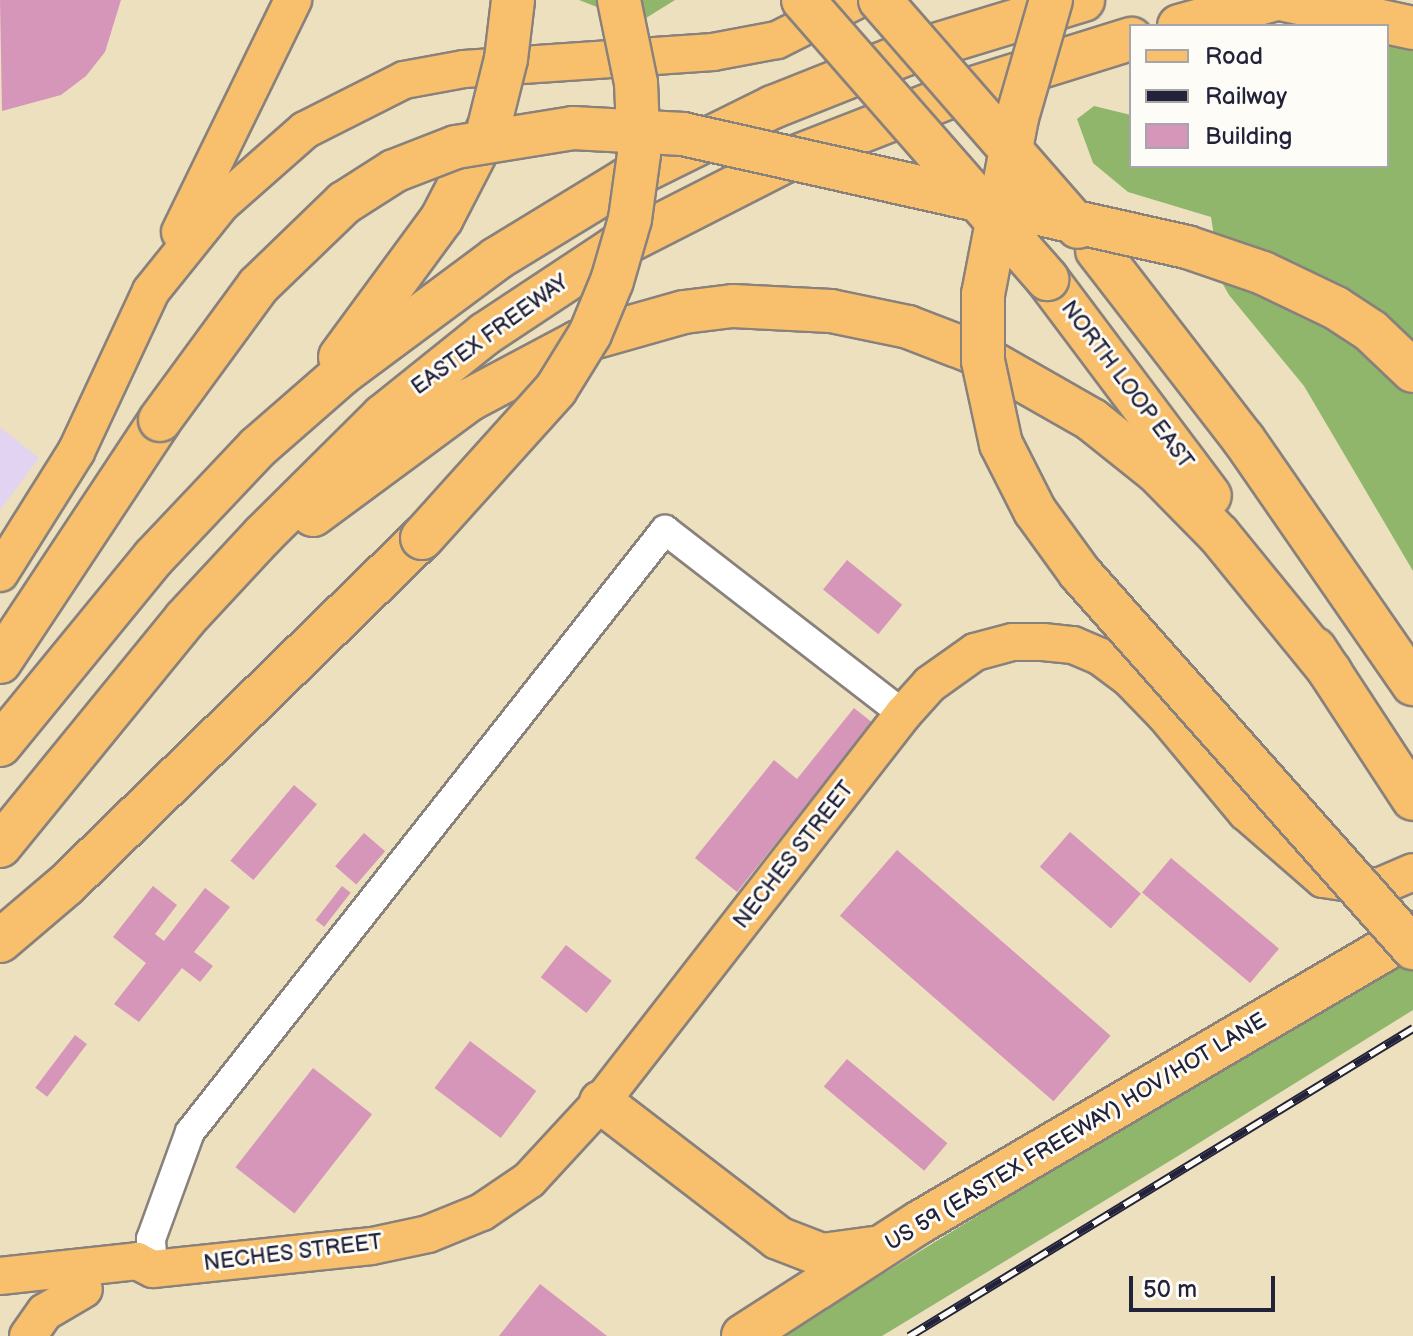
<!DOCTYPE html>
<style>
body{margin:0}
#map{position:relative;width:1413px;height:1336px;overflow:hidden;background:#ede0be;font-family:"Balsamiq Sans",sans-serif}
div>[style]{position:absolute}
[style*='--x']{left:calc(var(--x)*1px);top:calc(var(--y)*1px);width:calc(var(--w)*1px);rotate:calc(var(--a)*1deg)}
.built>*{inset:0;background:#e3d3f2}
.forest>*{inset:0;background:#90b66c}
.building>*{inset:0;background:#d596b9;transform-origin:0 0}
.roads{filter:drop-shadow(2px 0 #88817c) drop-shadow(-2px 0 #88817c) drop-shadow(0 2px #88817c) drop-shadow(0 -2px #88817c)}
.minor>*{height:28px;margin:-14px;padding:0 14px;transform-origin:14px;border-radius:14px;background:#fff}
.major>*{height:36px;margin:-18px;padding:0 18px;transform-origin:18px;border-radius:18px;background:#f8bf6c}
.highway>*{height:42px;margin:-21px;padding:0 21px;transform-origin:21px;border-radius:21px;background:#f8bf6c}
.rail>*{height:9px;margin-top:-4.5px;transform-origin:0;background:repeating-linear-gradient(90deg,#fdfcf7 0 18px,#22223b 0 36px);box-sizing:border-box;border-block:2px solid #22223b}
.bridges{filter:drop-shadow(2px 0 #88817c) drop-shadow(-2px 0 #88817c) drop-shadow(0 2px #88817c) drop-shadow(0 -2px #88817c)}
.highway-bridge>*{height:42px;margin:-21px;padding:0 21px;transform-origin:21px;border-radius:21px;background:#f8bf6c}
span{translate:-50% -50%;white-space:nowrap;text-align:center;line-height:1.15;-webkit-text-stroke:6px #fdfcf7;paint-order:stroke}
.street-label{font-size:22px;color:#22223b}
.legend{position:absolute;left:1129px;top:24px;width:260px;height:144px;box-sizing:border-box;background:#fdfcf7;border:2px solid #a5a5ac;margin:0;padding:10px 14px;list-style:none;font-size:24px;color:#22223b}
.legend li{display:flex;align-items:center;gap:16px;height:40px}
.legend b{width:40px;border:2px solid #a5a5ac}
.scale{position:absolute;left:1129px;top:1276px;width:146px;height:36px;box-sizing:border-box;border:4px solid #22223b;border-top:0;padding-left:10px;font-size:24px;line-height:28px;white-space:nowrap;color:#22223b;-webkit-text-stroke:6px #fdfcf7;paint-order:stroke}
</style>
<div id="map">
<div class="built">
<i style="clip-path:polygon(0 427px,39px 458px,0 510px)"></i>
</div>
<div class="forest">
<i style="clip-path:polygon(579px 0,675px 0,638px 23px)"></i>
<i style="clip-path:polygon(1413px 15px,1413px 571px,1304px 386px,1229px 295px,1221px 281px,1211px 217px,1128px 192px,1093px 163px,1077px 119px,1094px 106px,1131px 115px,1131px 166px,1387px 166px,1387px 29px)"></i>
<i style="clip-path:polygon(1413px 948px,1413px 1010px,1178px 1156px,882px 1336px,782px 1336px)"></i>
</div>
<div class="building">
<i style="clip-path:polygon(0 0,121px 0,105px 52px,86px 76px,61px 95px,2px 111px)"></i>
<i style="left:847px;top:560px;width:71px;height:38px;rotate:39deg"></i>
<i style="clip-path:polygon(854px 708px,878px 727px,822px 797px,817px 792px,737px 892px,695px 858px,774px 760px,797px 779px)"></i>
<i style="left:294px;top:785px;width:30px;height:99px;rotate:40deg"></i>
<i style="left:1070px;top:832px;width:94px;height:46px;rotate:41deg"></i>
<i style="left:364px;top:833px;width:28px;height:44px;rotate:41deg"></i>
<i style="left:897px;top:850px;width:283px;height:87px;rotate:41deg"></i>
<i style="left:1171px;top:858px;width:141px;height:45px;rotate:40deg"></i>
<i style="clip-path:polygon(153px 886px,177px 905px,155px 934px,164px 941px,205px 888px,230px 907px,194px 952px,213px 966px,200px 982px,182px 968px,139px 1022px,114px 1004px,146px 963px,113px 937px)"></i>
<i style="left:342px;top:886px;width:11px;height:43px;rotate:38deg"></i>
<i style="left:566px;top:945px;width:58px;height:41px;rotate:38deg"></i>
<i style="left:75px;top:1035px;width:15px;height:66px;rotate:37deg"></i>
<i style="left:470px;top:1041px;width:83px;height:59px;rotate:37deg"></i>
<i style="left:847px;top:1059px;width:131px;height:36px;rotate:40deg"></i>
<i style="left:313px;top:1068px;width:75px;height:126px;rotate:38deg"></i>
<i style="clip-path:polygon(540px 1284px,607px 1336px,499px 1336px)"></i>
</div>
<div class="roads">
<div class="minor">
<i style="--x:153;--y:1269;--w:30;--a:-94"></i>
<i style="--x:151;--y:1239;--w:114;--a:-70"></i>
<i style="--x:190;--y:1132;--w:767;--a:-51.73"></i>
<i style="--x:665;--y:530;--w:301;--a:37.7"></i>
</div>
<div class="major">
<i style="--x:180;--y:232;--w:258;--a:-64"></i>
<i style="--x:0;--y:573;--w:143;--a:-57.9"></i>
<i style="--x:76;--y:452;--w:178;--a:-65"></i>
<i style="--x:151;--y:291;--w:112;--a:-51.2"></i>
<i style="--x:221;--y:204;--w:112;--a:-41.4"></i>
<i style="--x:305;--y:130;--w:111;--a:-26.8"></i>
<i style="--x:404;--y:80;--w:61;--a:-10.4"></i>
<i style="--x:464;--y:69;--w:250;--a:-3.9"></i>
<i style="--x:713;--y:52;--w:65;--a:-10.6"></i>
<i style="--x:777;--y:40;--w:89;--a:-26.6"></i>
<i style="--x:0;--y:1276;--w:138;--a:-6.2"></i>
<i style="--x:137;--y:1261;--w:18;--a:27"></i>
<i style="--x:153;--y:1269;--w:220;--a:-6"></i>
<i style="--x:372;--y:1246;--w:57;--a:-12.1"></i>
<i style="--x:428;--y:1234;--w:58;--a:-22.2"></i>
<i style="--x:482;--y:1212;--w:57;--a:-34.2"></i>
<i style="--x:529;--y:1180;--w:106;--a:-47.3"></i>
<i style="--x:601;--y:1102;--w:492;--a:-52.1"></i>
<i style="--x:903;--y:714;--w:40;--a:-48"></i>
<i style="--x:930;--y:684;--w:55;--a:-35.4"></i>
<i style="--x:975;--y:652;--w:39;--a:-15"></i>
<i style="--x:1013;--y:642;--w:30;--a:0"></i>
<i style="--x:1043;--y:642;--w:30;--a:6"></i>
<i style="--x:1073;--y:645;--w:30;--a:23"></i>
<i style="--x:1101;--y:657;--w:34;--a:37"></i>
<i style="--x:1128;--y:677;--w:54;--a:45.7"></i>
<i style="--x:1166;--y:716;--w:125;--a:50.2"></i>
<i style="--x:1246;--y:812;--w:102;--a:41"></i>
<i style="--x:1323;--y:879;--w:56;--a:8.3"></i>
<i style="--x:1378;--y:887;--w:38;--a:-23"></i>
<i style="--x:28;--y:1336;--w:29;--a:-55"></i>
<i style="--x:45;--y:1312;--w:45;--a:-30.5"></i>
</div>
<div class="highway">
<i style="--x:1285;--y:0;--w:131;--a:12.3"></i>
<i style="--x:1179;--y:26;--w:98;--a:-15.5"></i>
<i style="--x:1097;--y:250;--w:240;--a:52.3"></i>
<i style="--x:1244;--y:440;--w:297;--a:55.3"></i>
<i style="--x:1047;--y:279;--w:271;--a:53.1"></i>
<i style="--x:340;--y:357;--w:172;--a:-53.7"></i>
<i style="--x:442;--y:218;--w:102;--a:-62.7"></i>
<i style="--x:313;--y:515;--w:194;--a:-36.4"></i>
<i style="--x:469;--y:400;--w:123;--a:-28"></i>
<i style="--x:578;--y:342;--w:110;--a:-15.8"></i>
<i style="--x:684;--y:312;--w:49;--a:-7"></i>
<i style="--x:733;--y:306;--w:98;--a:2.9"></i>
<i style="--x:831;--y:311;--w:79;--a:11.7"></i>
<i style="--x:908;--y:327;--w:70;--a:21"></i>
<i style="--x:973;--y:352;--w:137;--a:29.7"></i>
<i style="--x:1092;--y:420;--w:83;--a:38.7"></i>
<i style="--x:1157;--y:472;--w:88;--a:45.5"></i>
<i style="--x:1219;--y:535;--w:176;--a:50.8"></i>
<i style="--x:1315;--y:649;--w:179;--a:56.8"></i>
<i style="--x:0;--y:662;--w:290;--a:-56.5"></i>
<i style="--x:0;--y:745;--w:243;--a:-50.7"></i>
<i style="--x:154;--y:557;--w:151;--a:-46.6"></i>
<i style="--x:258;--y:447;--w:114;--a:-41.1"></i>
<i style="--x:344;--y:372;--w:189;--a:-36.6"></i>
<i style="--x:496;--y:259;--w:153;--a:-31.4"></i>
<i style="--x:627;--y:179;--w:163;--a:-26.3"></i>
<i style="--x:773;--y:107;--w:146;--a:-21.7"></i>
<i style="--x:909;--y:53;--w:182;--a:-16.9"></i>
<i style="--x:0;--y:846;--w:293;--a:-50.8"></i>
<i style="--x:185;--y:619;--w:116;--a:-47.1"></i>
<i style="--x:264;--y:534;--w:168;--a:-44.8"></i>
<i style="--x:383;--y:416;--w:131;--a:-38.8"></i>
<i style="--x:485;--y:334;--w:156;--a:-33.5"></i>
<i style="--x:615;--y:248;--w:194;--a:-27"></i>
<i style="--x:788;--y:160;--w:195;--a:-21.3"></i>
<i style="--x:970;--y:89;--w:169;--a:-17.3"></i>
<i style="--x:0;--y:941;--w:88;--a:-40.4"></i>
<i style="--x:67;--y:884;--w:496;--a:-44.3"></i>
<i style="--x:601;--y:1102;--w:223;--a:37.5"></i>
<i style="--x:778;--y:1238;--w:47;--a:21.1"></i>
<i style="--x:822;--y:1255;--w:52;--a:-7.7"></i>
<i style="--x:743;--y:1336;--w:211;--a:-32.8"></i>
<i style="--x:920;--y:1222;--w:571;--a:-30.38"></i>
</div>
</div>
<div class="rail">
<i style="--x:909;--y:1336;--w:591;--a:-31.43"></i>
</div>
<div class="bridges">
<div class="highway-bridge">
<i style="--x:803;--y:0;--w:371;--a:48.8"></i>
<i style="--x:880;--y:0;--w:301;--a:48.9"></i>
<i style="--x:1051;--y:0;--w:123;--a:106.1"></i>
<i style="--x:1017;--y:118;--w:179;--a:100.9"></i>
<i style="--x:983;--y:294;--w:67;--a:90"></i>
<i style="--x:983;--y:361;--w:85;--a:77.8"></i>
<i style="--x:1001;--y:444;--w:75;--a:63.1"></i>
<i style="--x:1035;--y:511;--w:77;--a:54"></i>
<i style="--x:1080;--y:573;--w:502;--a:48.39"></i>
<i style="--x:489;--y:127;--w:70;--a:-76"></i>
<i style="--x:506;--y:59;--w:59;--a:-83.2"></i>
<i style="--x:160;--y:420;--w:166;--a:-53.8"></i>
<i style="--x:258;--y:286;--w:120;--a:-44"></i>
<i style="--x:344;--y:203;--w:59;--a:-32.6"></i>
<i style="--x:394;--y:171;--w:66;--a:-21.2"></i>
<i style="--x:456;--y:147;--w:119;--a:-9.2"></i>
<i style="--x:573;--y:128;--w:110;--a:3.1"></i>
<i style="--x:683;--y:134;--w:517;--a:12.64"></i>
<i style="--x:1187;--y:247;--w:80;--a:18.9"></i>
<i style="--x:1263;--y:273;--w:81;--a:25.6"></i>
<i style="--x:1336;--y:308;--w:42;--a:33.3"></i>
<i style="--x:1371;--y:331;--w:58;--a:43.6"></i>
<i style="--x:422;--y:538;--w:200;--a:-48"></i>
<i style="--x:556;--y:389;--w:65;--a:-58.3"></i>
<i style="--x:590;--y:334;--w:57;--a:-67.5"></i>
<i style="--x:612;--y:281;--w:65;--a:-73.8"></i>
<i style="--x:630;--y:219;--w:66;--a:-82.1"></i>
<i style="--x:639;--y:154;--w:71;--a:-92.4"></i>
<i style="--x:636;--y:83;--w:85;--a:-101.6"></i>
</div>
</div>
<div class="street-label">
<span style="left:490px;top:335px;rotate:-36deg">EASTEX FREEWAY</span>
<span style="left:1127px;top:385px;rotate:53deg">NORTH LOOP EAST</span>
<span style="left:794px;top:855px;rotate:-52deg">NECHES STREET</span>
<span style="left:1076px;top:1132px;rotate:-31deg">US 59 (EASTEX FREEWAY) HOV/HOT LANE</span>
<span style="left:293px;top:1253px;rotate:-7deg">NECHES STREET</span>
</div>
<ul class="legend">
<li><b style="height:10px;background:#f8bf6c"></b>Road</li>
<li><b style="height:10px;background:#22223b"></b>Railway</li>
<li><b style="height:22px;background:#d596b9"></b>Building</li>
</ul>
<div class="scale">50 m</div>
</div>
